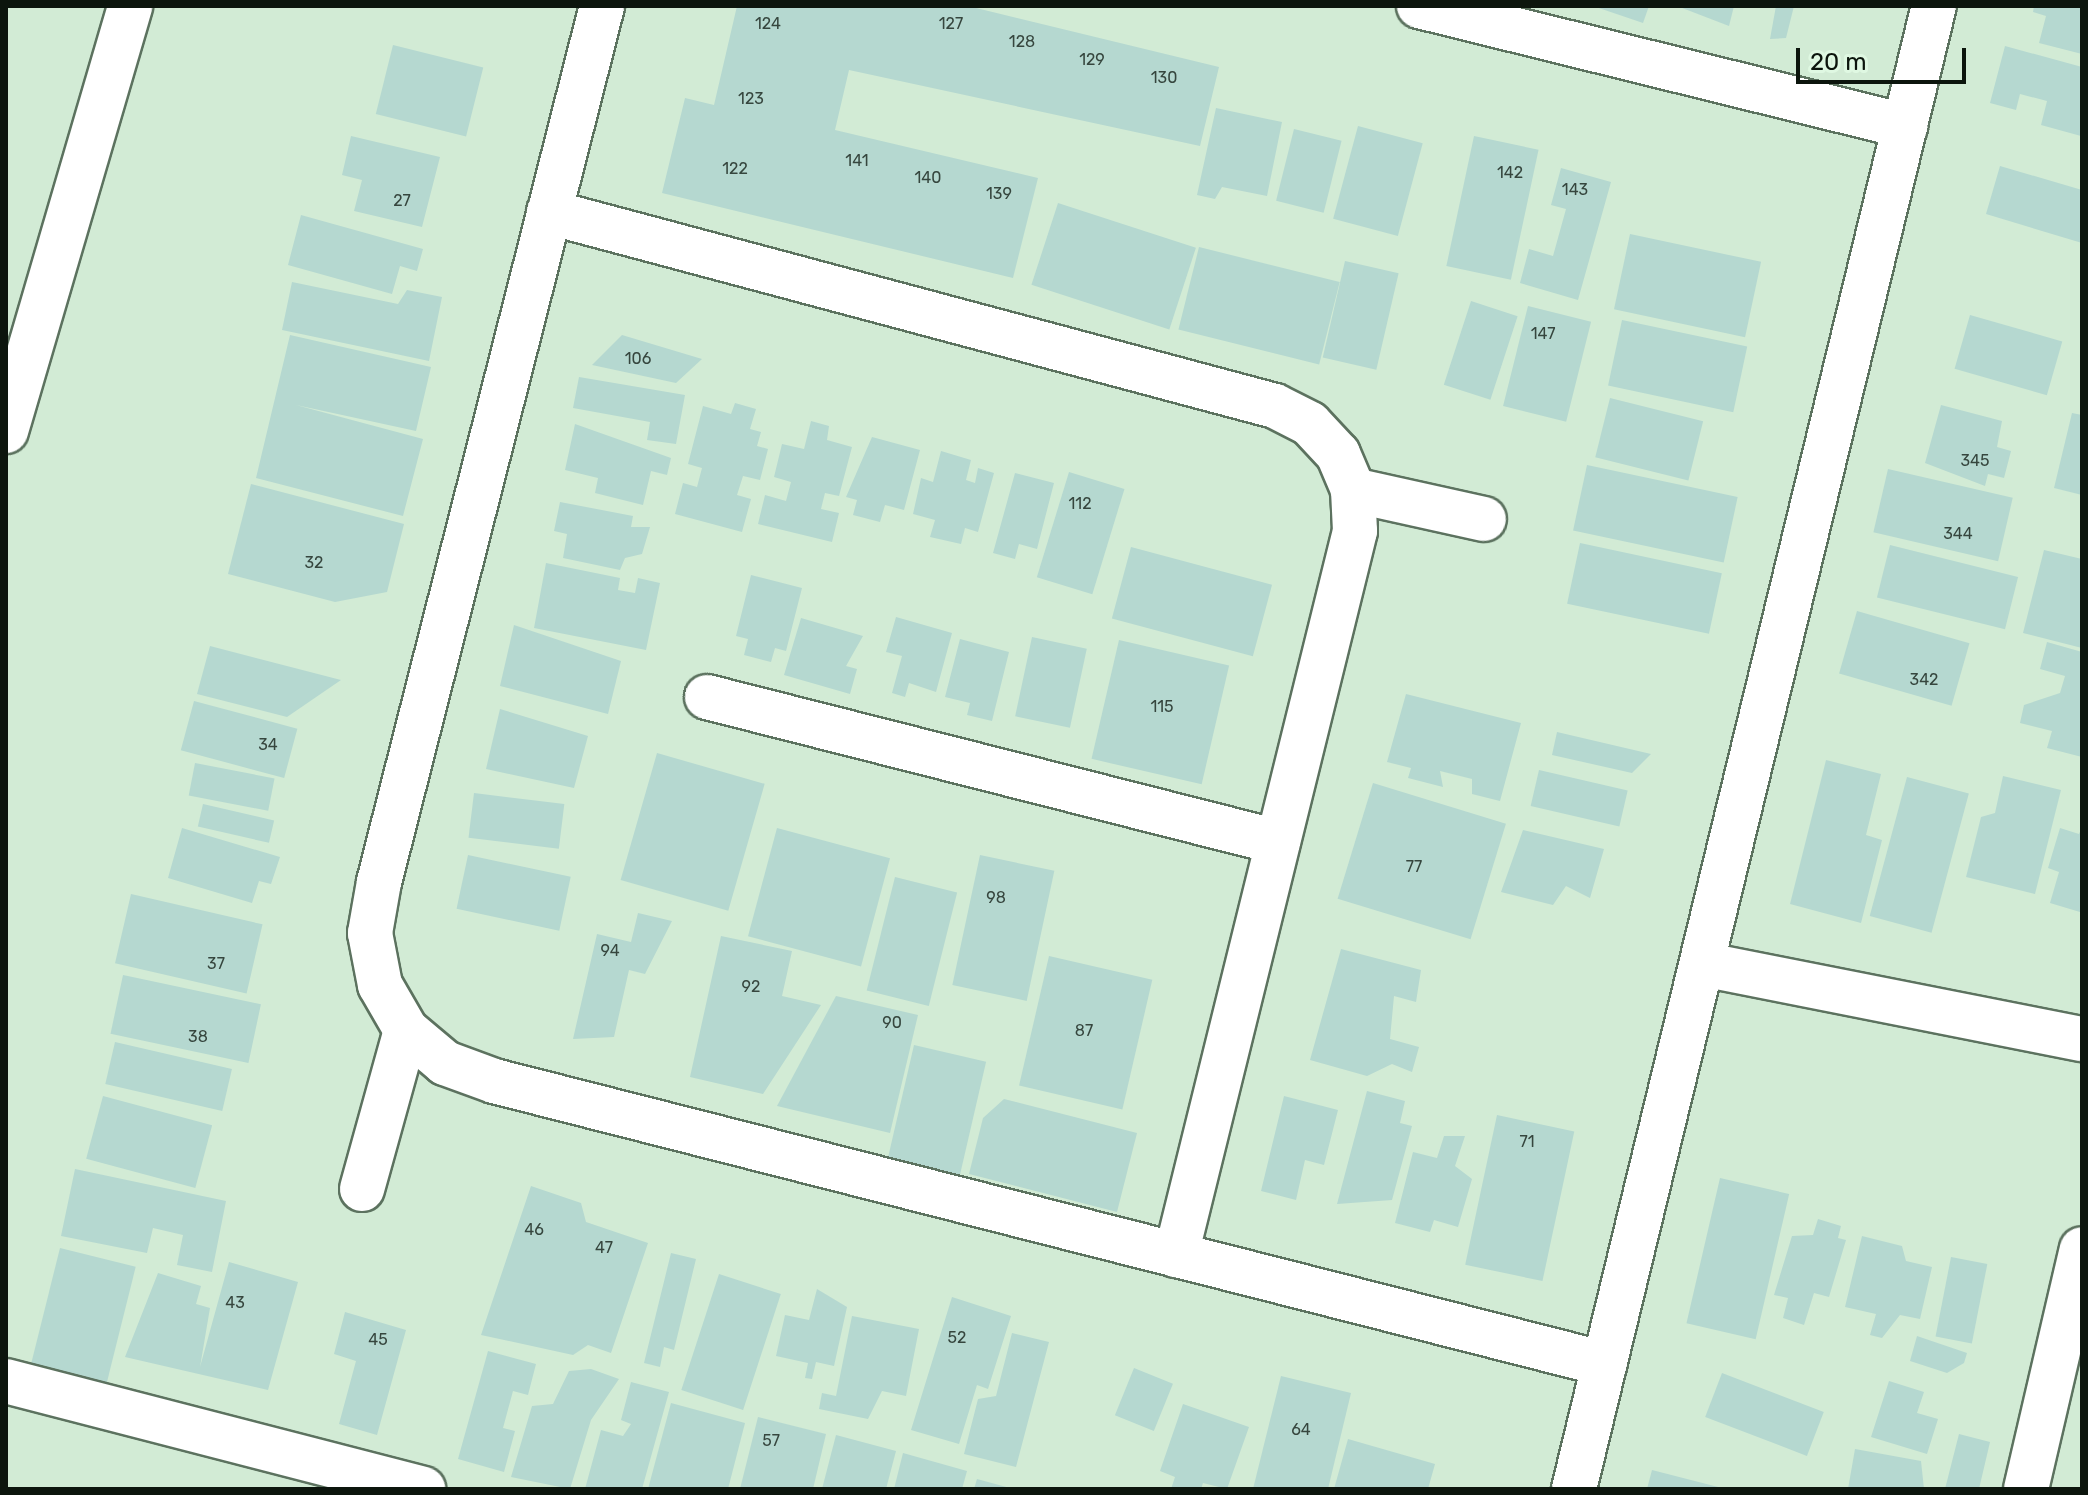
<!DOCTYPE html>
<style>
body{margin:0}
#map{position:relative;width:2088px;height:1495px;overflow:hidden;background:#d2ebd5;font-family:Rubik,sans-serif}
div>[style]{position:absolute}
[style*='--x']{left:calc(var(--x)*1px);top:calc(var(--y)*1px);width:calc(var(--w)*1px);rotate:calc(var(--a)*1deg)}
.building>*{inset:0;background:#b5d8d0;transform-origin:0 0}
.roads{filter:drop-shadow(2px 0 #5c725f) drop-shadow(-2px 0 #5c725f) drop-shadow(0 2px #5c725f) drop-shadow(0 -2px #5c725f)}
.minor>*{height:44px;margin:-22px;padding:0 22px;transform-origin:22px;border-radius:22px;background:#fff}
span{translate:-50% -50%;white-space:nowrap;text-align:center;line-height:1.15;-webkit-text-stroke:8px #dff8e2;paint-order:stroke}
.number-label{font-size:16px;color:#36463e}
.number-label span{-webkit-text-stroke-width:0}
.frame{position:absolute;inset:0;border:8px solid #0c150d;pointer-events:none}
.scale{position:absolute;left:1796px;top:48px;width:170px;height:36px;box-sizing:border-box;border:4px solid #0c150d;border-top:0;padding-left:10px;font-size:24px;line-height:28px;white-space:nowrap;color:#0c150d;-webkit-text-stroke:6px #dff8e2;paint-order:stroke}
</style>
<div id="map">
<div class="building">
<i style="clip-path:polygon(737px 6px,968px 6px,1219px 67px,1200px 146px,849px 70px,835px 130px,1038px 178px,1013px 278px,662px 193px,685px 98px,714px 105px)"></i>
<i style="clip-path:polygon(1593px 6px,1649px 6px,1643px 23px)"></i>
<i style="clip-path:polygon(1677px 6px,1734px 6px,1729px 26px)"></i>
<i style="clip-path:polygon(1776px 6px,1794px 6px,1786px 38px,1770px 39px)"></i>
<i style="clip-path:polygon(2034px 6px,2082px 6px,2082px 54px,2039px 43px,2046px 16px,2033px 12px)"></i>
<i style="left:393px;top:45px;width:93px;height:71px;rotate:14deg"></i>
<i style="clip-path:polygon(2005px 46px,2082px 67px,2081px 136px,2041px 125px,2047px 101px,2020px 94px,2016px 110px,1990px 103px)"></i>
<i style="clip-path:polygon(1216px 108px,1282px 122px,1267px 196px,1222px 187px,1215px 199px,1197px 195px)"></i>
<i style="left:1358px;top:126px;width:67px;height:96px;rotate:15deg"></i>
<i style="left:1294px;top:129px;width:49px;height:74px;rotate:14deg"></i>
<i style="clip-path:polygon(351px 136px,440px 157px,422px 227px,354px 211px,362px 180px,342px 175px)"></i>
<i style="left:1474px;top:136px;width:66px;height:133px;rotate:12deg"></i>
<i style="clip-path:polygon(2000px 166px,2082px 190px,2082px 243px,1986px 214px)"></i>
<i style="clip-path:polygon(1561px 168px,1611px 182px,1578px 300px,1520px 283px,1529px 249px,1553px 256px,1566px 209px,1551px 205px)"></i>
<i style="left:1058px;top:203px;width:145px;height:86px;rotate:18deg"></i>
<i style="clip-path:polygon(301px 215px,423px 249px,417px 271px,400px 266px,392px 294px,288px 265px)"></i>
<i style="left:1630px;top:234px;width:134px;height:77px;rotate:12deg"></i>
<i style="left:1199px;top:247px;width:145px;height:85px;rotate:14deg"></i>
<i style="left:1345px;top:261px;width:55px;height:99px;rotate:13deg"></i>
<i style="clip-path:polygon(292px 282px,398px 304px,407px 290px,442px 297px,429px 361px,282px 330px)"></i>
<i style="left:1471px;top:301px;width:49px;height:88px;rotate:18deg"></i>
<i style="left:1528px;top:306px;width:65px;height:103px;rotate:14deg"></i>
<i style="left:1970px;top:315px;width:96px;height:56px;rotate:16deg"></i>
<i style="left:1622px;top:320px;width:128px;height:67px;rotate:12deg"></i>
<i style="clip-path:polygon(290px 335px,431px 367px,416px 431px,296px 405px,423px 439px,403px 516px,256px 478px)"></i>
<i style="clip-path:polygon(622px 335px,702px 359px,676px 383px,592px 365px)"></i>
<i style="clip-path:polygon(579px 377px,685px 395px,676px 444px,647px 440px,650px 422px,573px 408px)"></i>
<i style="left:1610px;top:398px;width:96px;height:61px;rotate:14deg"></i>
<i style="clip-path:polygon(735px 403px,756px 409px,750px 429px,761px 432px,757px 446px,768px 449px,760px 480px,743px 476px,737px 495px,751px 499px,742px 532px,675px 514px,683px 483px,697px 487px,702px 468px,688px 464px,703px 406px,731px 414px)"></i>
<i style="clip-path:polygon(1941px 405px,2002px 421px,1997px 447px,2011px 451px,2004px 478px,1988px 474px,1985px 486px,1925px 463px)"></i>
<i style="clip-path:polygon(2072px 413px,2082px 415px,2082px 495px,2054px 488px)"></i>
<i style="clip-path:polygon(811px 421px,829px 426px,827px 440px,852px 447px,839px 496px,825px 493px,821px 509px,839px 513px,832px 542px,758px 524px,765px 495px,786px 501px,791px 482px,774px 477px,782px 444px,804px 449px)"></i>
<i style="clip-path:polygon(575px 424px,671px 458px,667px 475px,651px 471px,643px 505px,595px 493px,598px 478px,565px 470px)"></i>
<i style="clip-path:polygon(872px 437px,920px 450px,904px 510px,885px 505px,880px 522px,853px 515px,857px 500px,846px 497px)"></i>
<i style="clip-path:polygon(941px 451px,971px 460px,966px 480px,975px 483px,978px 468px,994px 473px,978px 532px,965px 528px,961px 544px,930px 537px,935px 520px,913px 514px,921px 478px,933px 482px)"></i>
<i style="left:1587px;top:465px;width:154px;height:67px;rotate:12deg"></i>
<i style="left:1888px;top:469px;width:128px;height:65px;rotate:13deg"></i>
<i style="left:1069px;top:472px;width:58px;height:110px;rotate:17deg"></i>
<i style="clip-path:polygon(1015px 473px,1054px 483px,1037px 549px,1019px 544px,1015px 559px,993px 553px)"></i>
<i style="clip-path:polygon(251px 484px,404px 524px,387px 592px,335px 602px,228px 574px)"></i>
<i style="clip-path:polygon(560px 502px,633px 516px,631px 527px,650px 527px,642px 554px,625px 558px,620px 570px,563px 558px,567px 534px,554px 531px)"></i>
<i style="left:1580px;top:543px;width:145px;height:62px;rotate:12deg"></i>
<i style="left:1890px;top:545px;width:132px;height:54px;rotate:14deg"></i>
<i style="left:1131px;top:547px;width:146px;height:74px;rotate:15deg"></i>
<i style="clip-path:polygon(2044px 550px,2082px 559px,2082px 648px,2023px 633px)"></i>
<i style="clip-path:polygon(546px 563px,620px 578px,618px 590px,635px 593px,638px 578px,660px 583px,646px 650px,534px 628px)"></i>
<i style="clip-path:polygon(751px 575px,802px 588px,786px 651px,775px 648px,771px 662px,744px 655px,748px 639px,736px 636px)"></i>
<i style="left:1857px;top:611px;width:117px;height:65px;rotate:16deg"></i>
<i style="clip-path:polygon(896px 617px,952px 633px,936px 692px,909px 683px,905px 697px,892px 693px,902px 656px,886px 652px)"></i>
<i style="clip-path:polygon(801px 618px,863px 636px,846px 666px,857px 669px,850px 694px,784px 675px)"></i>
<i style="clip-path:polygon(514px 625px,621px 661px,608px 714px,500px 686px)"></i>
<i style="left:1032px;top:637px;width:56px;height:81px;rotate:12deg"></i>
<i style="clip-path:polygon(960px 639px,1009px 652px,992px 721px,967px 715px,970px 703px,945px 697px)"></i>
<i style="left:1119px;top:640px;width:113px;height:122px;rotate:13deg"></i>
<i style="clip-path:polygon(2047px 642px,2082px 652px,2082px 757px,2047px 748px,2052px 731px,2020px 723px,2024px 705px,2060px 693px,2065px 676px,2040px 669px)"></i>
<i style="clip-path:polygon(210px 646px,341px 680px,287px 717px,197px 694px)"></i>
<i style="clip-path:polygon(1406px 694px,1521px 723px,1500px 801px,1472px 794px,1472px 779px,1440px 771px,1443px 787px,1408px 778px,1411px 768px,1387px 762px)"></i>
<i style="left:194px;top:701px;width:107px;height:51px;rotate:15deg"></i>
<i style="clip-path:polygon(500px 709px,588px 736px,574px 788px,486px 769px)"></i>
<i style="clip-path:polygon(1557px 732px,1651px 754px,1632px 773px,1552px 755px)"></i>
<i style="left:657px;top:753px;width:112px;height:132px;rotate:16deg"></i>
<i style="clip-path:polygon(1826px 760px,1881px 774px,1866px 835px,1882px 840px,1861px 923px,1790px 904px)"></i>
<i style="left:195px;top:763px;width:81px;height:33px;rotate:11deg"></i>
<i style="left:1539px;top:770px;width:91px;height:37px;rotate:13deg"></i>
<i style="clip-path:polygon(2003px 776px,2061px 790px,2035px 894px,1966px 877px,1981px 817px,1995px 813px)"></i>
<i style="left:1907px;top:777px;width:64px;height:144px;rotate:15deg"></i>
<i style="left:1373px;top:783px;width:139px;height:121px;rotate:17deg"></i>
<i style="left:474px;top:793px;width:91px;height:45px;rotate:7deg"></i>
<i style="left:203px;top:804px;width:73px;height:23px;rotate:13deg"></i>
<i style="clip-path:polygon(2082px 827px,2082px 905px,2080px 912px,2050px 903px,2059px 872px,2048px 868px,2060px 828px,2079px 834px)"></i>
<i style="clip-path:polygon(182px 828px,280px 857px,271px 884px,259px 881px,252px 903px,168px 878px)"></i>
<i style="left:777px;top:828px;width:117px;height:112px;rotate:15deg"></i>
<i style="clip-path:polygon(1523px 830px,1604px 849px,1590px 898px,1566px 886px,1553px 905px,1501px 892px)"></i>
<i style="left:468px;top:855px;width:105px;height:55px;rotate:12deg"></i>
<i style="left:980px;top:855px;width:76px;height:133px;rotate:12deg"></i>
<i style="left:895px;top:877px;width:64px;height:117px;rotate:14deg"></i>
<i style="left:131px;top:894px;width:135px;height:71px;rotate:13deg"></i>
<i style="clip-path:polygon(638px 913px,672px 921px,645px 974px,629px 970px,614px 1037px,573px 1039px,597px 934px,631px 942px)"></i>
<i style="clip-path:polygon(721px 936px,792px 951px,782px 996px,821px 1005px,763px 1094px,690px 1077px)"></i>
<i style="clip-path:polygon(1341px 949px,1421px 970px,1416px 1002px,1394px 996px,1390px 1039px,1419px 1047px,1412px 1072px,1392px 1064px,1367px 1076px,1310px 1060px)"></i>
<i style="left:1049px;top:956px;width:106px;height:133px;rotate:13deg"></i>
<i style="left:123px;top:975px;width:141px;height:60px;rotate:12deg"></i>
<i style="clip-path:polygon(836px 996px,918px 1015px,890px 1133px,777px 1106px)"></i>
<i style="left:115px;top:1042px;width:120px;height:43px;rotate:13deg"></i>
<i style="left:914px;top:1045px;width:74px;height:121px;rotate:13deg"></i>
<i style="clip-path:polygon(1367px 1091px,1405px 1101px,1400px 1123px,1412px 1126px,1392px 1200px,1337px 1204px)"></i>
<i style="left:103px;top:1096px;width:113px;height:65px;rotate:15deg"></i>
<i style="clip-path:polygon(1284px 1096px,1338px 1110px,1324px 1165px,1305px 1160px,1296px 1200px,1261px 1191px)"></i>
<i style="clip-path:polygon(1004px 1099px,1137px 1133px,1117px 1212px,969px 1174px,983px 1118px)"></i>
<i style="left:1497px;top:1115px;width:79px;height:153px;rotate:12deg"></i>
<i style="clip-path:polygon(1444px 1136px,1465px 1136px,1455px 1166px,1472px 1179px,1458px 1227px,1434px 1220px,1430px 1232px,1395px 1223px,1413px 1152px,1437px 1158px)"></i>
<i style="clip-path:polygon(75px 1169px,226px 1201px,212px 1272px,177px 1265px,183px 1235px,153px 1228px,147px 1253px,61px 1236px)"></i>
<i style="left:1720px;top:1178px;width:71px;height:149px;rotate:13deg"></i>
<i style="clip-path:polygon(531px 1186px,581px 1203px,586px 1222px,648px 1243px,611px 1353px,588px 1345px,573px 1355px,481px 1335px)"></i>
<i style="clip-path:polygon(1818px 1219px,1841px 1226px,1838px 1238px,1846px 1240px,1829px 1297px,1814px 1293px,1804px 1325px,1783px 1318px,1788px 1298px,1774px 1295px,1792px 1236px,1813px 1235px)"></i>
<i style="clip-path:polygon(1862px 1236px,1902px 1246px,1906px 1261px,1932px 1267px,1920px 1319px,1900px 1315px,1882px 1338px,1870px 1335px,1876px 1314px,1845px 1307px)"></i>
<i style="left:60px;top:1248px;width:78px;height:130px;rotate:14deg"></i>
<i style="clip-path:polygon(671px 1253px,696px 1259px,674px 1350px,664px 1347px,660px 1367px,644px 1363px)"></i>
<i style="left:1951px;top:1257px;width:37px;height:81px;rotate:11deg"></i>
<i style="clip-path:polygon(229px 1262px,298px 1282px,268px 1390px,125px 1357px,158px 1273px,201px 1286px,196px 1304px,210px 1308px,200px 1367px)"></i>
<i style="left:719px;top:1274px;width:65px;height:122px;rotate:18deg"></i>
<i style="clip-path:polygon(817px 1289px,847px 1307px,834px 1366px,816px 1362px,812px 1379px,805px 1378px,808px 1363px,776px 1356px,785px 1315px,809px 1320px)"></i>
<i style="clip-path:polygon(952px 1297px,1011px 1316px,988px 1389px,977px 1385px,959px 1444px,911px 1430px)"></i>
<i style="clip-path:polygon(345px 1312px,406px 1330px,377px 1435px,339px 1424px,356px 1361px,334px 1354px)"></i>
<i style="clip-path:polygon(852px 1316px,919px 1329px,906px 1396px,882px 1391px,868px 1419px,819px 1409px,822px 1393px,836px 1396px)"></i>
<i style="clip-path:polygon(1012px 1333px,1049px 1342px,1016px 1467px,964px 1454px,978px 1399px,996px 1396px)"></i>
<i style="clip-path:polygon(1917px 1336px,1967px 1353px,1964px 1363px,1947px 1373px,1910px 1361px)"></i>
<i style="clip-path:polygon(488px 1351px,536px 1364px,528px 1395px,513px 1391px,503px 1428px,515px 1431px,504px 1472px,458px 1459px)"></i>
<i style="left:1134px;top:1368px;width:42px;height:51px;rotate:22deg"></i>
<i style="clip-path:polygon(591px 1369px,619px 1379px,591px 1420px,570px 1489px,511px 1477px,532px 1406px,553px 1404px,569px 1371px)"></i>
<i style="left:1722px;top:1373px;width:109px;height:47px;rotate:21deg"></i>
<i style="clip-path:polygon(1281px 1376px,1351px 1393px,1328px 1489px,1253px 1489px)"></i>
<i style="clip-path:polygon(1889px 1381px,1924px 1392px,1917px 1413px,1938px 1419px,1927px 1454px,1871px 1437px)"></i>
<i style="clip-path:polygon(631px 1382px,669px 1392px,642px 1489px,585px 1489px,601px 1430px,623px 1436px,631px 1424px,621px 1420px)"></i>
<i style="clip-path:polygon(671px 1403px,745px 1423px,728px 1489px,648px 1489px)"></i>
<i style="clip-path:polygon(1183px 1404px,1249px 1427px,1227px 1489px,1203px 1483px,1201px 1489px,1171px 1489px,1175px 1477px,1160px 1471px)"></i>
<i style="clip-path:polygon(758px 1417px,826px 1434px,813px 1489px,740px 1489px)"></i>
<i style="clip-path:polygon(1959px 1434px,1990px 1442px,1979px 1489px,1945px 1489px)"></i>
<i style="clip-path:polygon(836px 1435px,896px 1451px,886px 1489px,822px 1489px)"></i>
<i style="clip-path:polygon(1348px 1439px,1435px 1464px,1428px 1489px,1334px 1489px)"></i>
<i style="clip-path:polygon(1855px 1449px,1921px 1461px,1924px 1489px,1848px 1489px)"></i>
<i style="clip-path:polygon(903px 1453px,967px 1471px,962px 1489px,894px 1489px)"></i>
<i style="clip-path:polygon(1652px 1470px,1722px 1488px,1722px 1489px,1647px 1489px)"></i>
<i style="clip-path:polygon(977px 1479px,1010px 1488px,1010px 1489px,974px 1489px)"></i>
</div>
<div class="roads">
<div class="minor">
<i style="--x:602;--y:6;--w:904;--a:104.28"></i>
<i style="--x:379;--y:882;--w:52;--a:100"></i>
<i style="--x:370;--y:933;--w:53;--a:79.1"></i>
<i style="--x:380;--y:985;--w:52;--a:60"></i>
<i style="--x:406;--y:1030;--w:51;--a:40.2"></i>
<i style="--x:445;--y:1063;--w:52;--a:20.2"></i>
<i style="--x:494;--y:1081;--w:1146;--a:14.29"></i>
<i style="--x:1419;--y:6;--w:501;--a:13.87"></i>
<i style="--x:549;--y:212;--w:751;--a:14.96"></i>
<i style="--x:1275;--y:406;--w:39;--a:27"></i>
<i style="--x:1310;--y:424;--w:41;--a:47"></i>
<i style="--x:1338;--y:454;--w:39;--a:67"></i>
<i style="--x:1353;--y:490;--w:41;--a:87.2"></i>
<i style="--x:1355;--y:531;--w:746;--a:103.89"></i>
<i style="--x:6;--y:431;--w:443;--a:-73.7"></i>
<i style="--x:1353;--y:490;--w:134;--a:12.5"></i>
<i style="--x:707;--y:697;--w:589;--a:14.25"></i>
<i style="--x:1702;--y:964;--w:387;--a:11.2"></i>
<i style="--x:362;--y:1189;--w:165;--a:-74.5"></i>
<i style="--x:6;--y:1381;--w:431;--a:14.5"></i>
<i style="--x:1574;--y:1489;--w:1526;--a:-76.36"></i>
<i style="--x:2026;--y:1489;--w:246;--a:-76.9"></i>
</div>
</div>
<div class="number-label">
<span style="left:768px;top:24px">124</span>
<span style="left:951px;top:24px">127</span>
<span style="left:1022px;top:42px">128</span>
<span style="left:1092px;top:60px">129</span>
<span style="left:1164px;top:78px">130</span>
<span style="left:751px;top:99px">123</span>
<span style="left:857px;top:161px">141</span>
<span style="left:735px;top:169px">122</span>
<span style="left:1510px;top:173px">142</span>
<span style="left:928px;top:178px">140</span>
<span style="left:1575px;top:190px">143</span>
<span style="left:999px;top:194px">139</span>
<span style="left:402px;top:201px">27</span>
<span style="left:1543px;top:334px">147</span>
<span style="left:638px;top:359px">106</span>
<span style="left:1975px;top:461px">345</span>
<span style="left:1080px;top:504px">112</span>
<span style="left:1958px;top:534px">344</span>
<span style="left:314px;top:563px">32</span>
<span style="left:1924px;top:680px">342</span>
<span style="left:1162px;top:707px">115</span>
<span style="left:268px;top:745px">34</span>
<span style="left:1414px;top:867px">77</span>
<span style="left:996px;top:898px">98</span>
<span style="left:610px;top:951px">94</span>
<span style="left:216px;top:964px">37</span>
<span style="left:751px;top:987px">92</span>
<span style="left:892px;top:1023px">90</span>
<span style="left:1084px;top:1031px">87</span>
<span style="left:198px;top:1037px">38</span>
<span style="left:1527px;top:1142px">71</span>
<span style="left:534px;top:1230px">46</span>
<span style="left:604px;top:1248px">47</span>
<span style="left:235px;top:1303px">43</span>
<span style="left:957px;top:1338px">52</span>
<span style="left:378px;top:1340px">45</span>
<span style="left:1301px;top:1430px">64</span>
<span style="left:771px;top:1441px">57</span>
</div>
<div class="frame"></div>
<div class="scale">20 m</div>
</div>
